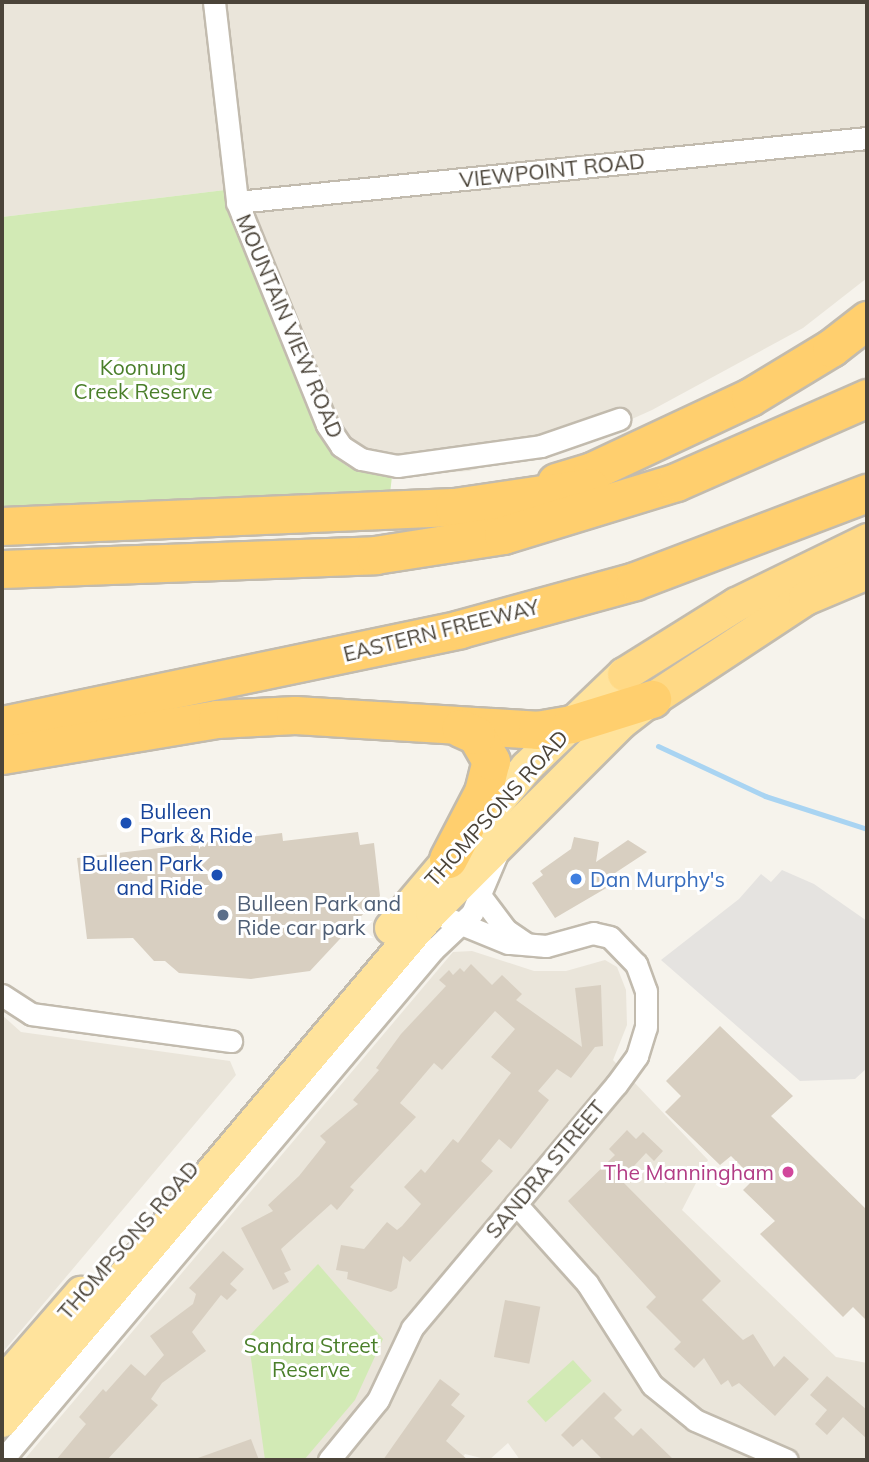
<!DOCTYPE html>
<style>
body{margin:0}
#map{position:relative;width:869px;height:1462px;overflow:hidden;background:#f6f3ec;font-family:Mulish,sans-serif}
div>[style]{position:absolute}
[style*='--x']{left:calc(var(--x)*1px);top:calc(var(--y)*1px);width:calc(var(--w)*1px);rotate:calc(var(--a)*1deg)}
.residential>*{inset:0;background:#eae5da}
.green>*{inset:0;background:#d2eab5;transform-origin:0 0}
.parking>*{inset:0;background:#e5e3e0}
.stream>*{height:5px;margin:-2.5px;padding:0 2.5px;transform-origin:2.5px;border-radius:2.5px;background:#a9d4f2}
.building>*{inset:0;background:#d8cfc1;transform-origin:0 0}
.roads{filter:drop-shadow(2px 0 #c2bbae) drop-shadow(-2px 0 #c2bbae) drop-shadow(0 2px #c2bbae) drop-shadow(0 -2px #c2bbae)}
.minor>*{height:21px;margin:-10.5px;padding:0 10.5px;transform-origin:10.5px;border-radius:10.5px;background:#fff}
.primary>*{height:32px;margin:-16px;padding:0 16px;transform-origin:16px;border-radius:16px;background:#ffe39c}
.trunk>*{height:33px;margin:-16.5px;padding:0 16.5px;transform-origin:16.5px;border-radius:16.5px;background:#ffd985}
.motorway>*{height:37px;margin:-18.5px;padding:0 18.5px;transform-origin:18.5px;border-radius:18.5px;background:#ffcf6e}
.dots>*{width:19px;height:19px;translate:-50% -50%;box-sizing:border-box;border:4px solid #fff;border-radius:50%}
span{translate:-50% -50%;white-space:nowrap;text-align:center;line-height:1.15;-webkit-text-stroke:6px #fff;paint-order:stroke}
.street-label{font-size:21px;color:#4b4439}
.park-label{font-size:21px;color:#4a7f2a}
.transit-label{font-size:21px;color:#164399}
.left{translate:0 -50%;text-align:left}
.right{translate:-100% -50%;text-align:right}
.shop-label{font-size:21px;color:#366cbe}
.service-label{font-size:21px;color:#4e5e75}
.hotel-label{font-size:21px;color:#b23c85}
.frame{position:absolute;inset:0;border:4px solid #4b4439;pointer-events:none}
</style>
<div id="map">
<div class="residential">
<i style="clip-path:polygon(2px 2px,867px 2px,867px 278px,803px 328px,652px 410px,592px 437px,469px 471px,392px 476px,350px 468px,337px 459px,320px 434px,236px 228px,225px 190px,2px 217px)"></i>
<i style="clip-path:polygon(472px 951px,534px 971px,566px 971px,605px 960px,617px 967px,626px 990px,627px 1025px,613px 1060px,708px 1160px,682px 1210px,836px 1357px,867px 1363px,867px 1460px,520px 1460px,508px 1443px,489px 1460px,465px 1454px,461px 1460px,24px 1460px,453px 952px)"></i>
<i style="clip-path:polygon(2px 1015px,21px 1032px,230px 1061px,236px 1075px,2px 1353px)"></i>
</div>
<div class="green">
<i style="clip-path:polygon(225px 190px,236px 229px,320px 434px,337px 459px,350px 468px,392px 476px,388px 512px,2px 535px,2px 217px)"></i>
<i style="clip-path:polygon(318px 1264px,383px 1339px,355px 1400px,304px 1460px,265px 1460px,248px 1337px)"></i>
<i style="left:573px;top:1360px;width:28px;height:62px;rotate:48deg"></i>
</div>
<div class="parking">
<i style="clip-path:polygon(782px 870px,814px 884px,867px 921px,867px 1068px,855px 1079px,800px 1081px,661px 960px,739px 899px,761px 874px,771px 882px)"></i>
</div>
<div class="stream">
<i style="--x:658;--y:746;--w:118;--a:25"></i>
<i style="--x:765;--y:796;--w:107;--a:17.9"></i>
</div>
<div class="building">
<i style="clip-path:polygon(358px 832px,360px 845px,374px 843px,380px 896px,310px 971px,251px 979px,179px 973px,165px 961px,154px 961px,133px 938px,87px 939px,77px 858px,282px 833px,283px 841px)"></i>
<i style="clip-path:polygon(574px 837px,599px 842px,596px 862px,628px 840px,647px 852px,615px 873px,608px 887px,555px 918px,532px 883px,543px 875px,540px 871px,571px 849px)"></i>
<i style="clip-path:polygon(471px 964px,492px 985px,502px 975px,522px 994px,516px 1000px,582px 1047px,575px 988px,601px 985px,603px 1046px,595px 1047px,571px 1078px,557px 1069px,538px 1091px,549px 1100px,511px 1149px,499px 1139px,481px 1161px,493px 1171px,410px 1262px,403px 1256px,397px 1288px,391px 1292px,347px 1279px,348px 1272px,336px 1270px,341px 1245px,364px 1249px,387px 1222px,397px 1230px,402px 1226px,421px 1204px,404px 1187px,421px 1169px,425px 1173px,453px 1139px,458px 1143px,511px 1073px,491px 1057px,515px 1029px,495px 1011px,442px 1070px,434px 1063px,400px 1103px,416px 1117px,350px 1187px,354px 1190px,337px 1210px,331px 1204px,281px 1249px,291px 1270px,284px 1273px,289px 1282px,273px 1290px,241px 1228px,273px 1211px,268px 1205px,299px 1176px,326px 1142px,320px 1136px,358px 1104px,353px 1100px,379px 1070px,376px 1068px,401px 1034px,446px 986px,439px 980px,449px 970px,453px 975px,460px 968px,464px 972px)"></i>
<i style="clip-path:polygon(720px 1026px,793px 1096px,771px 1116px,867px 1210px,867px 1321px,853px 1307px,843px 1317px,760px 1234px,775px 1221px,743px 1190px,754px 1179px,731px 1156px,720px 1165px,665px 1112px,681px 1096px,666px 1081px)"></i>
<i style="clip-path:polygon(627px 1130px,636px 1139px,643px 1132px,663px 1151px,654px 1161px,646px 1153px,621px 1180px,721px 1281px,702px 1300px,743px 1340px,753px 1334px,774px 1367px,784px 1356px,809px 1379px,775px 1416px,739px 1383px,732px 1387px,728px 1380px,721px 1385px,704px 1358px,694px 1368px,674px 1349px,681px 1342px,646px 1307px,656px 1297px,568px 1201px,615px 1155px,609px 1149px)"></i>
<i style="clip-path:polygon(223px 1251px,244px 1269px,230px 1284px,237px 1290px,227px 1300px,221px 1295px,192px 1332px,206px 1351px,162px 1383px,151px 1399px,158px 1405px,107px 1460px,56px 1460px,86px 1424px,79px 1417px,103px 1389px,106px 1392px,131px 1364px,145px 1376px,164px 1355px,150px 1336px,193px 1304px,196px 1294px,189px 1288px)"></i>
<i style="left:505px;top:1300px;width:36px;height:58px;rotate:11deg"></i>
<i style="clip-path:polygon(827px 1376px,867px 1410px,867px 1439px,843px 1417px,827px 1435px,815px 1424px,827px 1410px,810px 1395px)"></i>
<i style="clip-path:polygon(440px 1379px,460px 1394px,451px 1405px,465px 1416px,446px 1441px,468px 1460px,383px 1460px)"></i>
<i style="clip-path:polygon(604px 1392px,622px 1410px,614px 1418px,633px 1436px,641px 1428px,674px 1460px,603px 1460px,582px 1439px,573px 1447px,561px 1435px)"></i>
<i style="clip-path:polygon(251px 1439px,259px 1460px,198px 1460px,198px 1458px)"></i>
</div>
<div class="roads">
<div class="minor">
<i style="--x:214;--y:2;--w:201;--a:83.4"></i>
<i style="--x:237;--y:202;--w:240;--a:68"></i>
<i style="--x:327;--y:425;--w:25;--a:56"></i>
<i style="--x:341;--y:446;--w:24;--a:33"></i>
<i style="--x:361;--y:459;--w:37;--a:11"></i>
<i style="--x:397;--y:466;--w:145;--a:-7.9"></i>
<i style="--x:541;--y:446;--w:83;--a:-19.1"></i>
<i style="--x:237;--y:202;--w:633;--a:-5.8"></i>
<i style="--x:482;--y:898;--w:40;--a:53"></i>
<i style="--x:506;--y:930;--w:23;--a:34"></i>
<i style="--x:2;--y:995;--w:35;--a:33"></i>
<i style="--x:31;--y:1014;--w:202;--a:7.7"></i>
<i style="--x:516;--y:1204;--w:106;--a:48.1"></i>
<i style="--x:587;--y:1283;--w:121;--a:57.5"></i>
<i style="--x:652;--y:1385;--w:55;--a:39.1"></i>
<i style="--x:695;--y:1420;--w:100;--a:23.5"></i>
<i style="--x:2;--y:1460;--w:668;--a:-49.8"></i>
<i style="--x:433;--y:950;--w:54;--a:-43.5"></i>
<i style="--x:472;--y:913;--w:69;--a:-67.1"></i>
<i style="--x:329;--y:1460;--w:77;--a:-50.8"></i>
<i style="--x:378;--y:1400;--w:80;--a:-64.7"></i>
<i style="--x:412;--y:1328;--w:317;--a:-50"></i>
<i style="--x:616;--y:1085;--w:36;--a:-54"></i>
<i style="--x:637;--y:1056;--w:30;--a:-73"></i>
<i style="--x:646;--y:1027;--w:36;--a:-90"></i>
<i style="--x:646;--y:991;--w:29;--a:-110"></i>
<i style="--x:636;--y:964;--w:37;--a:-134"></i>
<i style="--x:610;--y:937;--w:17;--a:-167"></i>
<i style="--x:593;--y:933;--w:49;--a:164.5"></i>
<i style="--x:546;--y:946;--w:38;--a:-175"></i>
<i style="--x:508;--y:943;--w:82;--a:-157.8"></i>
</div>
<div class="primary">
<i style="--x:391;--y:928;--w:211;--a:-49.8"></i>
<i style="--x:527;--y:767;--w:134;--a:-43.8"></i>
<i style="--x:2;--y:1384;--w:121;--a:-49"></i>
<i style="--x:2;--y:1421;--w:666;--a:-49.81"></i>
<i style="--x:432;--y:912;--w:267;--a:-45"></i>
<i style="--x:621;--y:723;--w:34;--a:-38"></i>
</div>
<div class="trunk">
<i style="--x:624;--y:674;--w:132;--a:-32"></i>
<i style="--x:736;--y:604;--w:146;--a:-26"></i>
<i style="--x:652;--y:699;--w:183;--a:-33.4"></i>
<i style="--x:805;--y:598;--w:67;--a:-22.8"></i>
</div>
<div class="motorway">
<i style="--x:556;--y:482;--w:38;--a:-17"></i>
<i style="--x:592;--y:471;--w:174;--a:-25.1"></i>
<i style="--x:750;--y:397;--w:95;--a:-31.2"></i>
<i style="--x:831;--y:348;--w:46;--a:-37.9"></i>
<i style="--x:2;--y:526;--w:452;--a:-2.4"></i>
<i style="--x:454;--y:507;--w:137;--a:-8.4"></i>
<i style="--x:2;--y:569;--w:373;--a:-2.1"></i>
<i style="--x:375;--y:555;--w:130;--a:-8.9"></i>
<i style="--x:503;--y:535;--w:181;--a:-17"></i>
<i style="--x:676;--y:482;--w:209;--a:-23.7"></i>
<i style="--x:2;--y:725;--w:468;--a:-11.8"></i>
<i style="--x:460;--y:629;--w:181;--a:-15.3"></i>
<i style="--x:635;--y:581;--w:248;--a:-20.8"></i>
<i style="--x:2;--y:755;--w:218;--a:-9.5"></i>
<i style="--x:217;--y:719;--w:78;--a:-2.9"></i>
<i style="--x:295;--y:715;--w:242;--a:3.5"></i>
<i style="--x:537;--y:730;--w:35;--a:-10"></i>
<i style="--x:571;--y:724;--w:85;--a:-17.2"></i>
<i style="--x:448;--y:859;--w:76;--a:-62.4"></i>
<i style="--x:483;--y:792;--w:32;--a:-76"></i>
<i style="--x:491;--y:761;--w:30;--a:-120"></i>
<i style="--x:476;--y:735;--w:17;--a:-156"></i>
</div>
</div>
<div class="dots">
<i style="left:126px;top:823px;background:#1a4fb4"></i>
<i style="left:217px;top:875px;background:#1a4fb4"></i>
<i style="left:576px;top:879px;background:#3f7fe0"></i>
<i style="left:223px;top:915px;background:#5c6f8a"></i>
<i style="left:788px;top:1172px;background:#d1479c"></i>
</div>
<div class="street-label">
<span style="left:552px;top:170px;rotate:-6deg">VIEWPOINT ROAD</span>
<span style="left:290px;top:326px;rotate:67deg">MOUNTAIN VIEW ROAD</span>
<span style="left:441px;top:630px;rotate:-14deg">EASTERN FREEWAY</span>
<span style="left:496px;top:808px;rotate:-48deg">THOMPSONS ROAD</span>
<span style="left:545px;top:1169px;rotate:-50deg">SANDRA STREET</span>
<span style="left:128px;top:1240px;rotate:-49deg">THOMPSONS ROAD</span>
</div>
<div class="park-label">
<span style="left:143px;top:379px">Koonung<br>Creek Reserve</span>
<span style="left:311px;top:1357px">Sandra Street<br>Reserve</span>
</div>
<div class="transit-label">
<span class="left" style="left:140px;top:823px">Bulleen<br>Park &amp; Ride</span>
<span class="right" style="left:203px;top:875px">Bulleen Park<br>and Ride</span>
</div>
<div class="shop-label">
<span class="left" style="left:590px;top:879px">Dan Murphy's</span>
</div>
<div class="service-label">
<span class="left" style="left:237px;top:915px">Bulleen Park and<br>Ride car park</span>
</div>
<div class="hotel-label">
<span class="right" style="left:774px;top:1172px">The Manningham</span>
</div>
<div class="frame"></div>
</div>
